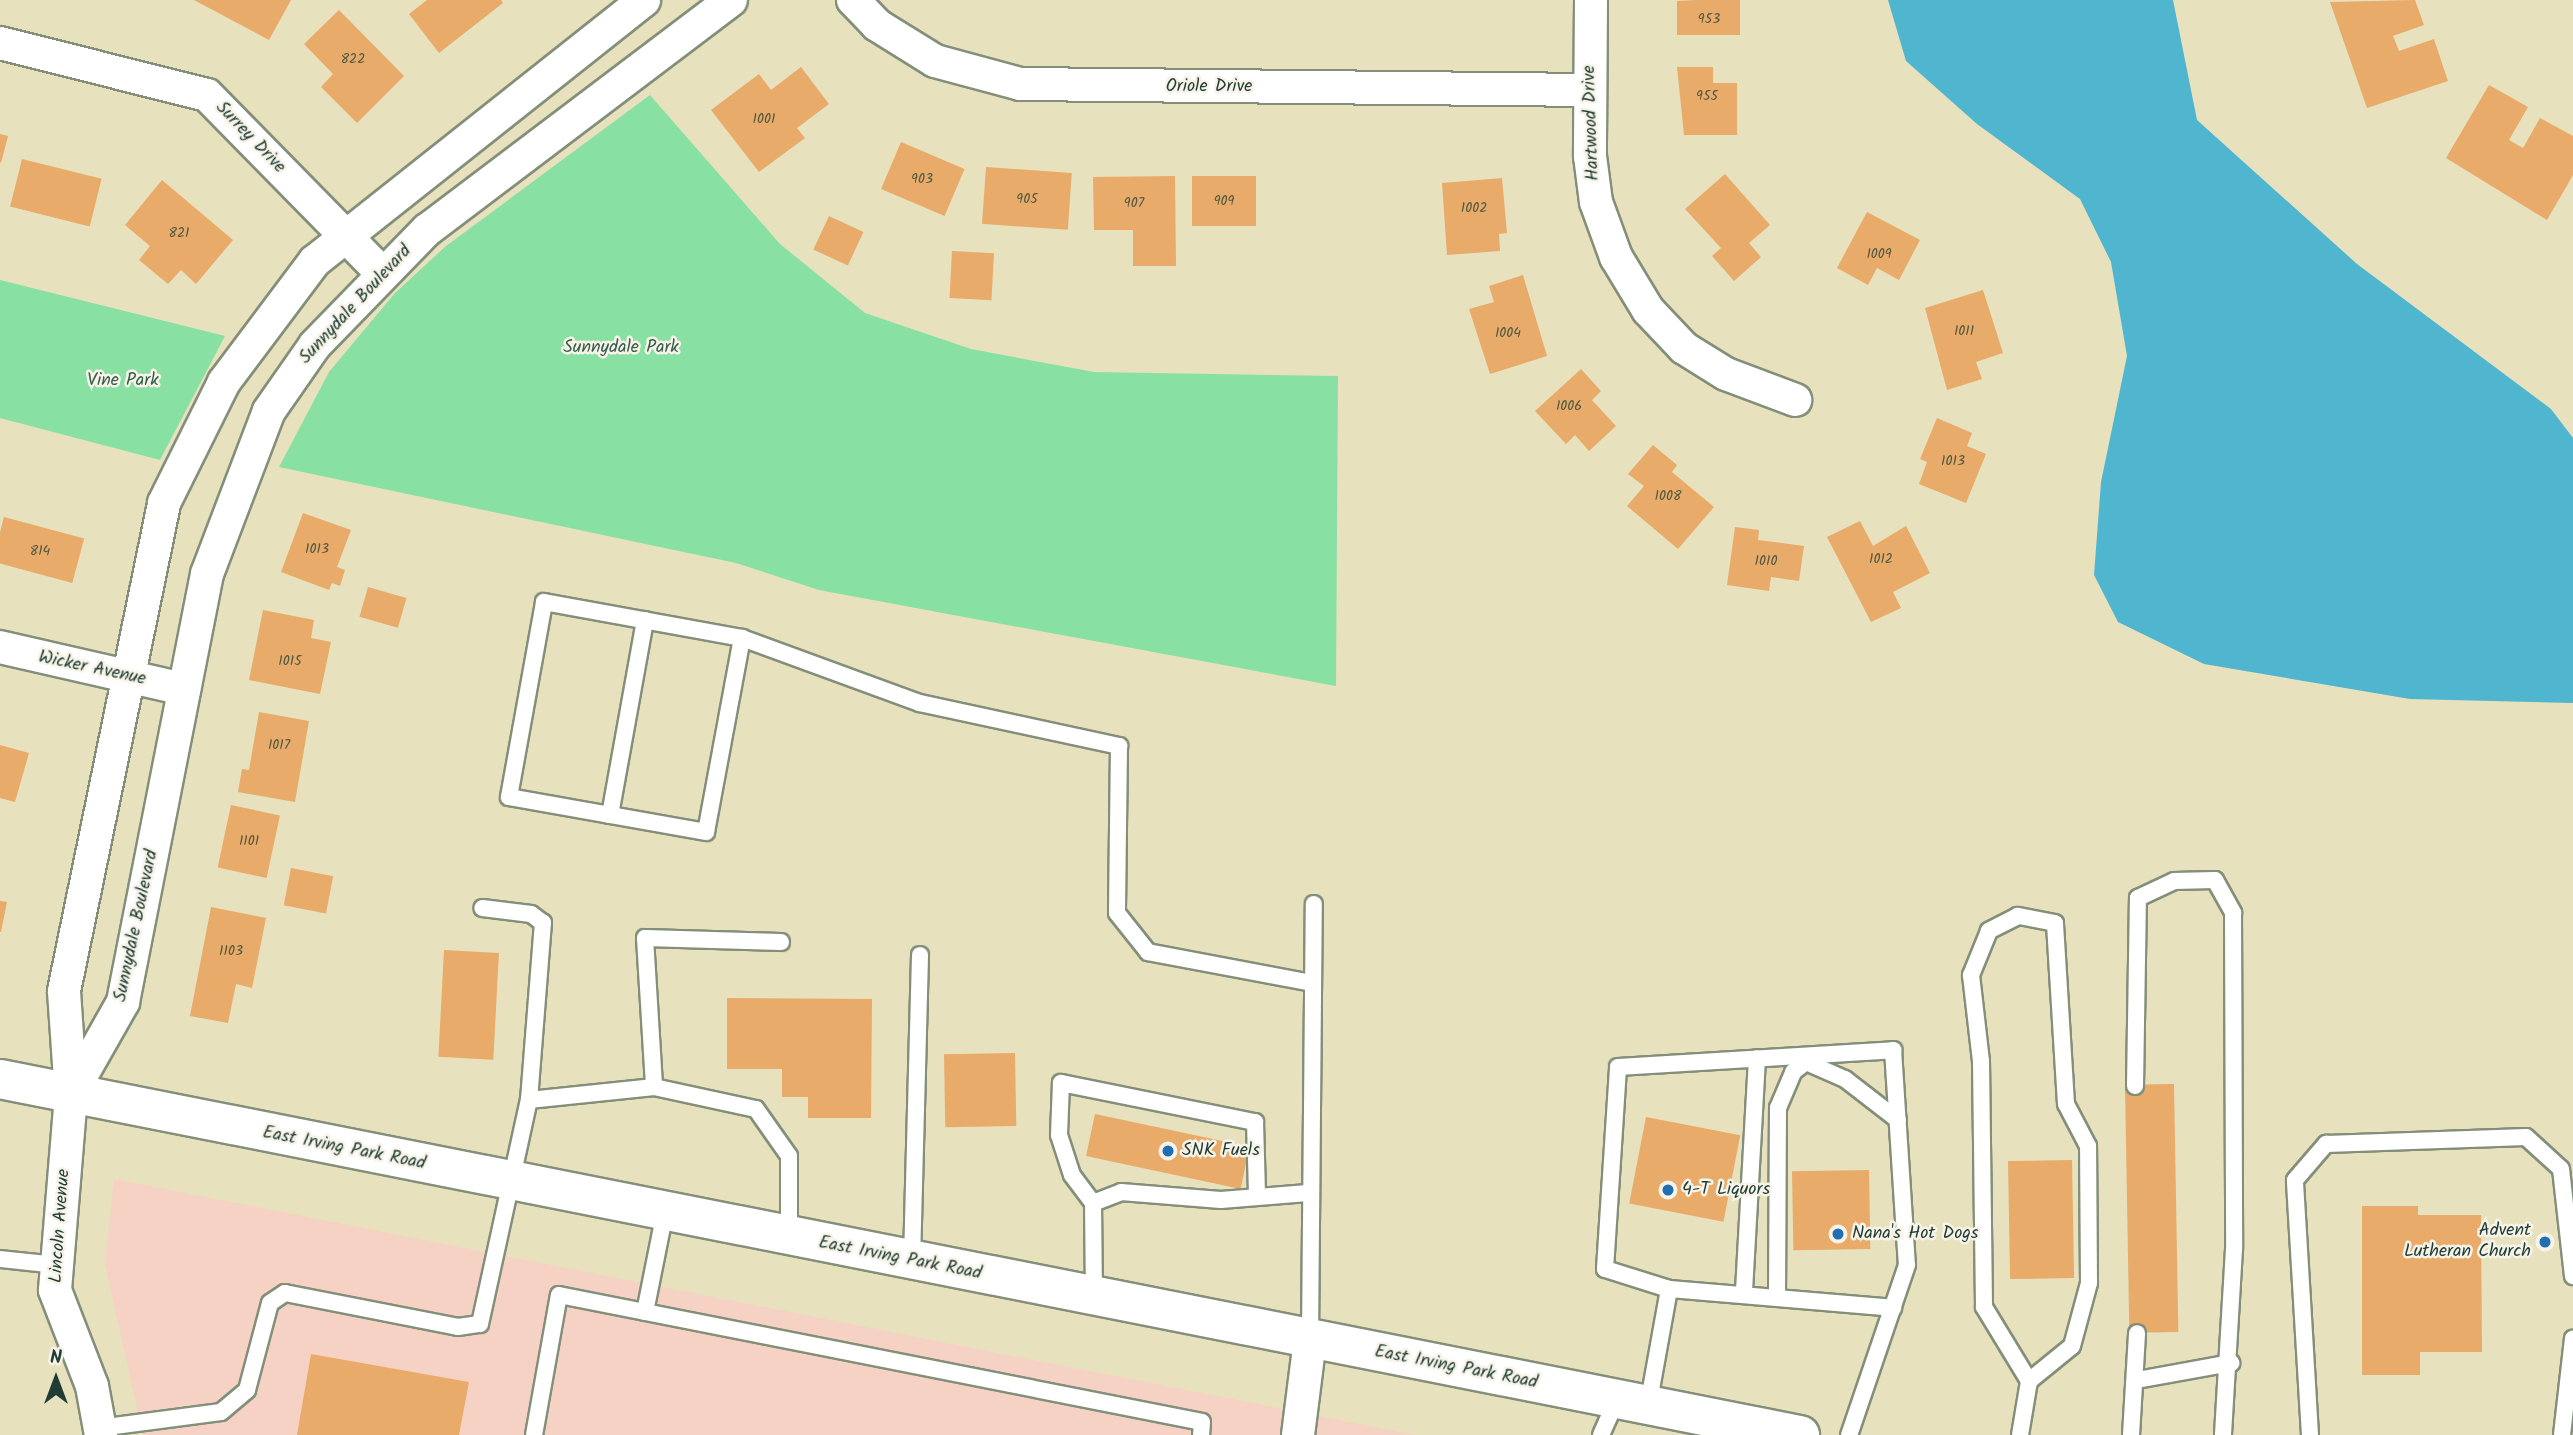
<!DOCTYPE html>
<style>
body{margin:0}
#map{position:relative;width:2573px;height:1435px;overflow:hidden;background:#e7e1be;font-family:Kalam,sans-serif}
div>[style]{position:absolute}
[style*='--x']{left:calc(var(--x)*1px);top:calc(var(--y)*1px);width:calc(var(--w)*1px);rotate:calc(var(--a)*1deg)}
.built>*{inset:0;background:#f6d2c4}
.green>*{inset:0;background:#89e0a3}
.water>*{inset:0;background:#50b5cf}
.building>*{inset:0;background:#e8ab6a;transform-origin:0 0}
.roads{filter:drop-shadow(2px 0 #838f79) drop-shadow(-2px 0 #838f79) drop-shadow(0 2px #838f79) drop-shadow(0 -2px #838f79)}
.lane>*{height:16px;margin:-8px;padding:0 8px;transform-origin:8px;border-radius:8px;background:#fff}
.street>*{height:32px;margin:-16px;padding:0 16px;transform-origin:16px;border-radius:16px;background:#fff}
.secondary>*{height:38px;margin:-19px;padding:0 19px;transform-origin:19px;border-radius:19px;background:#fff}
.dots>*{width:19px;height:19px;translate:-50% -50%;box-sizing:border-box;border:4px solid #f7f3e8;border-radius:50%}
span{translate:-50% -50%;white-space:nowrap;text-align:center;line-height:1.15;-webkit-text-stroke:5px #f7f3e8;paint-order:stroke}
.number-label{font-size:14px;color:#515842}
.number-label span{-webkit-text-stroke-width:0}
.street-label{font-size:18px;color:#1f3d34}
.park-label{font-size:18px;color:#345e4a}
.poi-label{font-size:18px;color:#1f3d34}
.left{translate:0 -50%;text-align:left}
.right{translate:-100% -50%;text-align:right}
.north{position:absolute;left:21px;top:1344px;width:70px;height:70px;-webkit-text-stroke:5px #f7f3e8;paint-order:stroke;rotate:0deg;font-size:19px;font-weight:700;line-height:28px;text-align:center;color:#1f3d34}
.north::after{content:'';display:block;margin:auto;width:24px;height:32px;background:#1f3d34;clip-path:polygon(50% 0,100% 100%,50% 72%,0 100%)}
</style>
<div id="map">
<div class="built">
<i style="clip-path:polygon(114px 1179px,1415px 1435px,143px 1435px,105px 1264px)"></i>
</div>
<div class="green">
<i style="clip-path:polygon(650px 95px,780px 244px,865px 313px,971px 349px,1094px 372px,1338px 376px,1336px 686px,819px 590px,736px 563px,279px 467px,329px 372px,395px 293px,446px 246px)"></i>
<i style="clip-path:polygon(0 280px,225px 336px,160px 460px,0 418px)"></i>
</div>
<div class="water">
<i style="clip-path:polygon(1888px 0,2173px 0,2197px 120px,2357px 264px,2551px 409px,2573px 438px,2573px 703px,2410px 699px,2204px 664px,2118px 622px,2094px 575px,2101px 482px,2127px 356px,2111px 262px,2080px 199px,1977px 124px,1906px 61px)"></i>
</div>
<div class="building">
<i style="clip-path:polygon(194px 0,291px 0,269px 40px)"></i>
<i style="clip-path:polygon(427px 0,501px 0,503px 3px,439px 53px,409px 14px)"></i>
<i style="clip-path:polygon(1696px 0,1740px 0,1740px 35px,1677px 35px,1677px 1px)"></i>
<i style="clip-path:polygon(2415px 0,2424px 25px,2393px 36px,2399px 51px,2434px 39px,2448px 81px,2367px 108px,2330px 2px)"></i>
<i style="clip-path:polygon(339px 10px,404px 76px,357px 123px,321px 87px,333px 74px,304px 44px)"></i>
<i style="clip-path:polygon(801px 67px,829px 104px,797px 128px,805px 138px,759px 172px,711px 110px,759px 74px,771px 90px)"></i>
<i style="clip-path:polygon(1677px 67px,1713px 67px,1713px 83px,1737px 83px,1737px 135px,1684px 135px)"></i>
<i style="clip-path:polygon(2489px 85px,2528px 107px,2509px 140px,2523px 148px,2540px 118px,2573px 136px,2573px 175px,2547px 220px,2446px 158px)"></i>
<i style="clip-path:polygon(0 134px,8px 136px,1px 163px,0 162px)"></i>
<i style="left:901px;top:142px;width:69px;height:51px;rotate:23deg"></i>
<i style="left:22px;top:159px;width:82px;height:49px;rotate:14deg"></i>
<i style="left:986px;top:167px;width:86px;height:57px;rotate:4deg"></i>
<i style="clip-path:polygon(1725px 174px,1770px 225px,1749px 243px,1761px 257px,1734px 281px,1712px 256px,1721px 248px,1685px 209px)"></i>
<i style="clip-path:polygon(1175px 176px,1176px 266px,1133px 266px,1133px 230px,1094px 230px,1093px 177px)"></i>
<i style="left:1192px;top:176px;width:64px;height:50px"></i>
<i style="clip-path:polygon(1502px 178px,1507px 233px,1499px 234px,1500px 251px,1447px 255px,1442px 183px)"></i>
<i style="clip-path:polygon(162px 180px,233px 240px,196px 284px,181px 270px,168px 284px,139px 260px,150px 246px,125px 225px)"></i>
<i style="clip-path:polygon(1867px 212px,1920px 240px,1899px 280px,1877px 268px,1868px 285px,1837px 268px)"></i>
<i style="left:829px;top:216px;width:38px;height:37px;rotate:25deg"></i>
<i style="left:952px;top:251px;width:42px;height:47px;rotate:3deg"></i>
<i style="clip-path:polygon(1523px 275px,1547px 356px,1490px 374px,1469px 309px,1494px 302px,1489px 286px)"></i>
<i style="clip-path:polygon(1983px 290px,2003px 353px,1976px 362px,1982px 379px,1947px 390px,1925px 308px)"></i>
<i style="clip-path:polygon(1581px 369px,1601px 391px,1592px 400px,1616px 426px,1589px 451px,1575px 435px,1566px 444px,1535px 411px)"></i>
<i style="clip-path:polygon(1937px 418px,1972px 433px,1967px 446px,1986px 454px,1966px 503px,1919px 484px,1927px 462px,1920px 459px)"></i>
<i style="clip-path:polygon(1653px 445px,1677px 465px,1672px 472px,1714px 507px,1678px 549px,1627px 506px,1644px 486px,1628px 474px)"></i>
<i style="clip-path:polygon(303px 513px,351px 530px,337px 567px,345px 570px,340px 586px,332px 583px,329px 590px,281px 572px)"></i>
<i style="left:4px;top:517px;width:83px;height:46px;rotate:15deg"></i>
<i style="clip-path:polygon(1860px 521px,1873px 546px,1906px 526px,1930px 573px,1893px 592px,1901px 608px,1871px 622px,1827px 537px)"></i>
<i style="clip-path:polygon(1735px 527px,1759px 530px,1758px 540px,1804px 546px,1799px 581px,1771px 577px,1769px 591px,1727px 585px)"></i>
<i style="left:368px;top:587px;width:40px;height:31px;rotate:16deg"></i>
<i style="clip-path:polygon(263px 610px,314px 620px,311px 638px,331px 642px,320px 694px,249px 680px)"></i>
<i style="clip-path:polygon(259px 712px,309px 721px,295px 802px,238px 792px,242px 769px,249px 770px)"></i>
<i style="clip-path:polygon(0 745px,29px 753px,15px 802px,0 798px)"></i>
<i style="left:231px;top:805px;width:50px;height:64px;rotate:12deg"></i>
<i style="left:291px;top:868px;width:43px;height:38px;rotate:11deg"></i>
<i style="clip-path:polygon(0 901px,7px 902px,1px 932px,0 932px)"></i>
<i style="clip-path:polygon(211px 907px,266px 918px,252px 988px,236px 984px,228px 1023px,190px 1016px)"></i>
<i style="left:444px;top:950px;width:55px;height:107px;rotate:3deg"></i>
<i style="clip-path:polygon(727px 998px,872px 999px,871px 1118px,808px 1118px,808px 1097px,782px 1097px,782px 1069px,727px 1069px)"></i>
<i style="left:1015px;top:1053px;width:73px;height:71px;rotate:89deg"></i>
<i style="left:2174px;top:1084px;width:248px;height:49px;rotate:89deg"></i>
<i style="left:1095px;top:1114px;width:158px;height:43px;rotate:12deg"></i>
<i style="left:1646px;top:1117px;width:96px;height:88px;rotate:11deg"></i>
<i style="left:2072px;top:1160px;width:118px;height:64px;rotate:89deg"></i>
<i style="left:1869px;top:1170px;width:79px;height:77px;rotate:89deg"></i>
<i style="clip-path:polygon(2362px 1206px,2418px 1206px,2418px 1215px,2481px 1215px,2482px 1352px,2420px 1352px,2420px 1375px,2362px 1375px)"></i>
<i style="clip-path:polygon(311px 1354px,469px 1382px,459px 1435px,297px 1435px)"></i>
</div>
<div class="roads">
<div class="lane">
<i style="--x:742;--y:638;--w:197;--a:100.5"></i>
<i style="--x:706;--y:832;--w:200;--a:-169.9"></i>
<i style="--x:509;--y:797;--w:198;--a:-79.8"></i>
<i style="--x:544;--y:602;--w:201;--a:10.3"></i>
<i style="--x:742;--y:638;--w:189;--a:20.1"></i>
<i style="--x:920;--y:703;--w:204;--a:12.2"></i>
<i style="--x:1119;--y:746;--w:167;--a:90.7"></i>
<i style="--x:1117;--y:913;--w:50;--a:51.5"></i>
<i style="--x:1148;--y:952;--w:167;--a:10.7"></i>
<i style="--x:610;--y:815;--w:198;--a:-79.8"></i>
<i style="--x:781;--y:942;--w:136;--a:-178.3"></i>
<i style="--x:645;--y:938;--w:149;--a:86.5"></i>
<i style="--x:654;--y:1087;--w:104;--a:12.2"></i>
<i style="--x:756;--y:1109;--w:57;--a:54.9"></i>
<i style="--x:789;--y:1156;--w:78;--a:90"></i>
<i style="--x:2135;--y:1086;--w:188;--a:-89.1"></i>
<i style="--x:2138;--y:898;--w:40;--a:-25"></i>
<i style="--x:2174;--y:881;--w:41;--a:-1.4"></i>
<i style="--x:2215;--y:880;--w:38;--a:61"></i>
<i style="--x:2233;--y:913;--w:336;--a:89.8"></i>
<i style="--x:2234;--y:1249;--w:186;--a:93.4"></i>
<i style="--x:529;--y:1100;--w:126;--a:-5.9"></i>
<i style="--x:1093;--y:1203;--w:35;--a:-127"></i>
<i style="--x:1072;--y:1175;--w:42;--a:-108"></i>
<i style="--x:1059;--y:1135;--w:52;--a:-87.8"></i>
<i style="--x:1061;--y:1083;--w:198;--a:11.4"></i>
<i style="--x:1255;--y:1122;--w:72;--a:88.4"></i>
<i style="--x:0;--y:1259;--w:56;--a:6.1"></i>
<i style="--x:912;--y:1261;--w:306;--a:-88.5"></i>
<i style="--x:1669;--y:1289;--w:225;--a:4.8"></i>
<i style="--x:1744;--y:1291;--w:233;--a:-86.8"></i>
<i style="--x:1777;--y:1296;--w:188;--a:-89.7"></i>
<i style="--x:1778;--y:1108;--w:39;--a:-67"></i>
<i style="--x:1793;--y:1072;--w:16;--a:-38"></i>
<i style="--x:1806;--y:1062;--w:43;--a:23.6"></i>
<i style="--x:1845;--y:1079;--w:67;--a:37.7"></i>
<i style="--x:1094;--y:1297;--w:94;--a:-90.6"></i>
<i style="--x:1093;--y:1203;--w:30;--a:-21"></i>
<i style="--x:1121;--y:1192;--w:100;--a:4.6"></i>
<i style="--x:1221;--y:1200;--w:87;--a:-4.6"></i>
<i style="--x:645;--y:1312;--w:102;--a:-78.7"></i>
<i style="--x:1310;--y:1339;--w:435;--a:-89.5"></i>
<i style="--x:2137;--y:1380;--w:96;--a:-10.3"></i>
<i style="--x:1648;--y:1406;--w:119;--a:-79.8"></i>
<i style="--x:1669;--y:1289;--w:67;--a:-162.6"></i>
<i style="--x:1605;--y:1269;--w:202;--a:-86.3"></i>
<i style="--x:1618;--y:1067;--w:276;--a:-3.5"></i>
<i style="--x:1893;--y:1050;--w:215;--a:86.3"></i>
<i style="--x:1907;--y:1265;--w:180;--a:108.8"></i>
<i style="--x:99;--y:1428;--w:123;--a:-7.5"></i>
<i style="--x:221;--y:1412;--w:34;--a:-40"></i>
<i style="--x:247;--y:1390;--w:90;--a:-75.2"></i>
<i style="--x:270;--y:1303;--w:18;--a:-34"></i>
<i style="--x:285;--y:1293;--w:176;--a:11.1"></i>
<i style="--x:458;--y:1327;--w:22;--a:-8"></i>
<i style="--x:480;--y:1324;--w:229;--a:-77.7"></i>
<i style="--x:529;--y:1100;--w:178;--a:-85.5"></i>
<i style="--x:543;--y:923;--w:15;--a:-143"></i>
<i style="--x:531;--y:914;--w:49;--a:-173"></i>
<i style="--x:534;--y:1435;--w:142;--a:-79.9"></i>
<i style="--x:559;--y:1295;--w:655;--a:11.17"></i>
<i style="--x:1202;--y:1422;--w:13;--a:94"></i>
<i style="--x:1601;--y:1435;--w:39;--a:-66"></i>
<i style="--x:2020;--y:1435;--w:55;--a:-80.5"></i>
<i style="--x:2029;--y:1381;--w:55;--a:-39.1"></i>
<i style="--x:2072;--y:1346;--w:65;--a:-74.9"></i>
<i style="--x:2089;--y:1283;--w:137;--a:-90.4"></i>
<i style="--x:2088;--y:1146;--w:47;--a:-117.6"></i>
<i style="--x:2066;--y:1104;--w:181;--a:-93.5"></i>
<i style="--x:2055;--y:923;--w:38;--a:-169"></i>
<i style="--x:2018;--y:916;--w:33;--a:153"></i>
<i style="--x:1989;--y:931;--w:48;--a:112.2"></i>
<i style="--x:1971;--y:975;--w:87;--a:83.4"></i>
<i style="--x:1981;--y:1061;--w:246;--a:89.3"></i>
<i style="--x:1984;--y:1307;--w:87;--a:58.7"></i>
<i style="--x:2131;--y:1435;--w:102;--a:-86.6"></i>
<i style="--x:2310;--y:1435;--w:255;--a:-93.4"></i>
<i style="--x:2295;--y:1180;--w:48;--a:-49.3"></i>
<i style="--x:2326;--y:1144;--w:200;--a:-2"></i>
<i style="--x:2526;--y:1137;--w:47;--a:42.4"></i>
<i style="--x:2561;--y:1169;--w:108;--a:83.6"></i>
<i style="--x:2562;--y:1435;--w:97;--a:-83.5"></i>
</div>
<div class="street">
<i style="--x:853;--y:0;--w:35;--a:46"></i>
<i style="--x:877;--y:25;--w:68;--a:31.8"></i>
<i style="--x:935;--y:61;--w:88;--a:15.1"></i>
<i style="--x:1020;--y:84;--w:570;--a:0.6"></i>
<i style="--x:1591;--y:0;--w:156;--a:90.4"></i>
<i style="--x:1590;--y:156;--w:46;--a:82.6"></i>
<i style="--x:1596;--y:202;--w:59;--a:70"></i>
<i style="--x:1616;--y:257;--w:62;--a:58.9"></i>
<i style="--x:1648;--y:310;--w:52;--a:46.5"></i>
<i style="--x:1684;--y:348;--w:49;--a:31.8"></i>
<i style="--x:1726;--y:374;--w:74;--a:20.6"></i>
<i style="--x:0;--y:43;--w:213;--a:14.1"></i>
<i style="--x:207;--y:95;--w:251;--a:45.5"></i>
<i style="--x:0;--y:647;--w:189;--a:12.9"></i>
<i style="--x:71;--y:1094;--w:106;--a:-60.5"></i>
<i style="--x:123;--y:1002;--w:436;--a:-78.9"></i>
<i style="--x:207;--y:574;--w:174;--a:-69.2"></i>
<i style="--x:269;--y:411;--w:80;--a:-55.1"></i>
<i style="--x:315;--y:345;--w:161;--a:-45.8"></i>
<i style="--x:427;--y:230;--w:381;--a:-37.1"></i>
<i style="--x:101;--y:1435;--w:50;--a:-100.4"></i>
<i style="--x:92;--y:1386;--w:103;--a:-111.1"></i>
<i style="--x:55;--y:1290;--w:197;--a:-85.3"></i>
<i style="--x:71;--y:1094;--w:103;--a:-93.9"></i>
<i style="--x:64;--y:991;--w:498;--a:-78.4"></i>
<i style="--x:164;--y:503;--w:135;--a:-63.6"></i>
<i style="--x:224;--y:382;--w:151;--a:-53.1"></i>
<i style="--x:315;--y:261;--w:420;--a:-38.4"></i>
<i style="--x:1298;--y:1435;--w:96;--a:-82.8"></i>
</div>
<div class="secondary">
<i style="--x:0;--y:1079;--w:1835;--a:11.19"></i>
</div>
</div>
<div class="dots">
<i style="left:1168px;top:1151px;background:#1f6fb2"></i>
<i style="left:1668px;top:1190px;background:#1f6fb2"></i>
<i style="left:1838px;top:1234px;background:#1f6fb2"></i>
<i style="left:2545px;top:1242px;background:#1f6fb2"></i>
</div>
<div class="number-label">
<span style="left:1709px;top:19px">953</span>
<span style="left:353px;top:59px">822</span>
<span style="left:1707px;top:96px">955</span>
<span style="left:764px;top:119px">1001</span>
<span style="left:922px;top:179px">903</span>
<span style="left:1027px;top:199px">905</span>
<span style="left:1224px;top:201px">909</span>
<span style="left:1134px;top:203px">907</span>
<span style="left:1474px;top:208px">1002</span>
<span style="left:179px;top:233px">821</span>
<span style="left:1879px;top:254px">1009</span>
<span style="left:1964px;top:331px">1011</span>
<span style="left:1508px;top:333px">1004</span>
<span style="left:1569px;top:406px">1006</span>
<span style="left:1953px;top:461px">1013</span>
<span style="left:1668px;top:496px">1008</span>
<span style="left:317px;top:549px">1013</span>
<span style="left:40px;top:551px">814</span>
<span style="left:1881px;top:559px">1012</span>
<span style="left:1766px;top:561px">1010</span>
<span style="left:290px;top:661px">1015</span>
<span style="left:279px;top:745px">1017</span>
<span style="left:249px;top:841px">1101</span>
<span style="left:231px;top:951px">1103</span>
</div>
<div class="street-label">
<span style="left:1209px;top:87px">Oriole Drive</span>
<span style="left:1592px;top:123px;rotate:-92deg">Hartwood Drive</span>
<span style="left:250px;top:138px;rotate:46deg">Surrey Drive</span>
<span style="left:356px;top:305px;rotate:-47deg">Sunnydale Boulevard</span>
<span style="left:92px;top:669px;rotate:12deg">Wicker Avenue</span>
<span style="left:137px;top:926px;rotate:-78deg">Sunnydale Boulevard</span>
<span style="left:344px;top:1149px;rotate:11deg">East Irving Park Road</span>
<span style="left:61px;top:1226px;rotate:-86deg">Lincoln Avenue</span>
<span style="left:900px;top:1259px;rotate:11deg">East Irving Park Road</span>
<span style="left:1456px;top:1368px;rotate:11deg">East Irving Park Road</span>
</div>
<div class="park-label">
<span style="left:621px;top:348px">Sunnydale Park</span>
<span style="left:123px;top:381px">Vine Park</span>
</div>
<div class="poi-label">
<span class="left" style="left:1182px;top:1151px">SNK Fuels</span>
<span class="left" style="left:1682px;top:1190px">4-T Liquors</span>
<span class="right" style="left:2531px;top:1242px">Advent<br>Lutheran Church</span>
<span class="left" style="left:1852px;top:1234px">Nana's Hot Dogs</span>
</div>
<div class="north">N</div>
</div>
